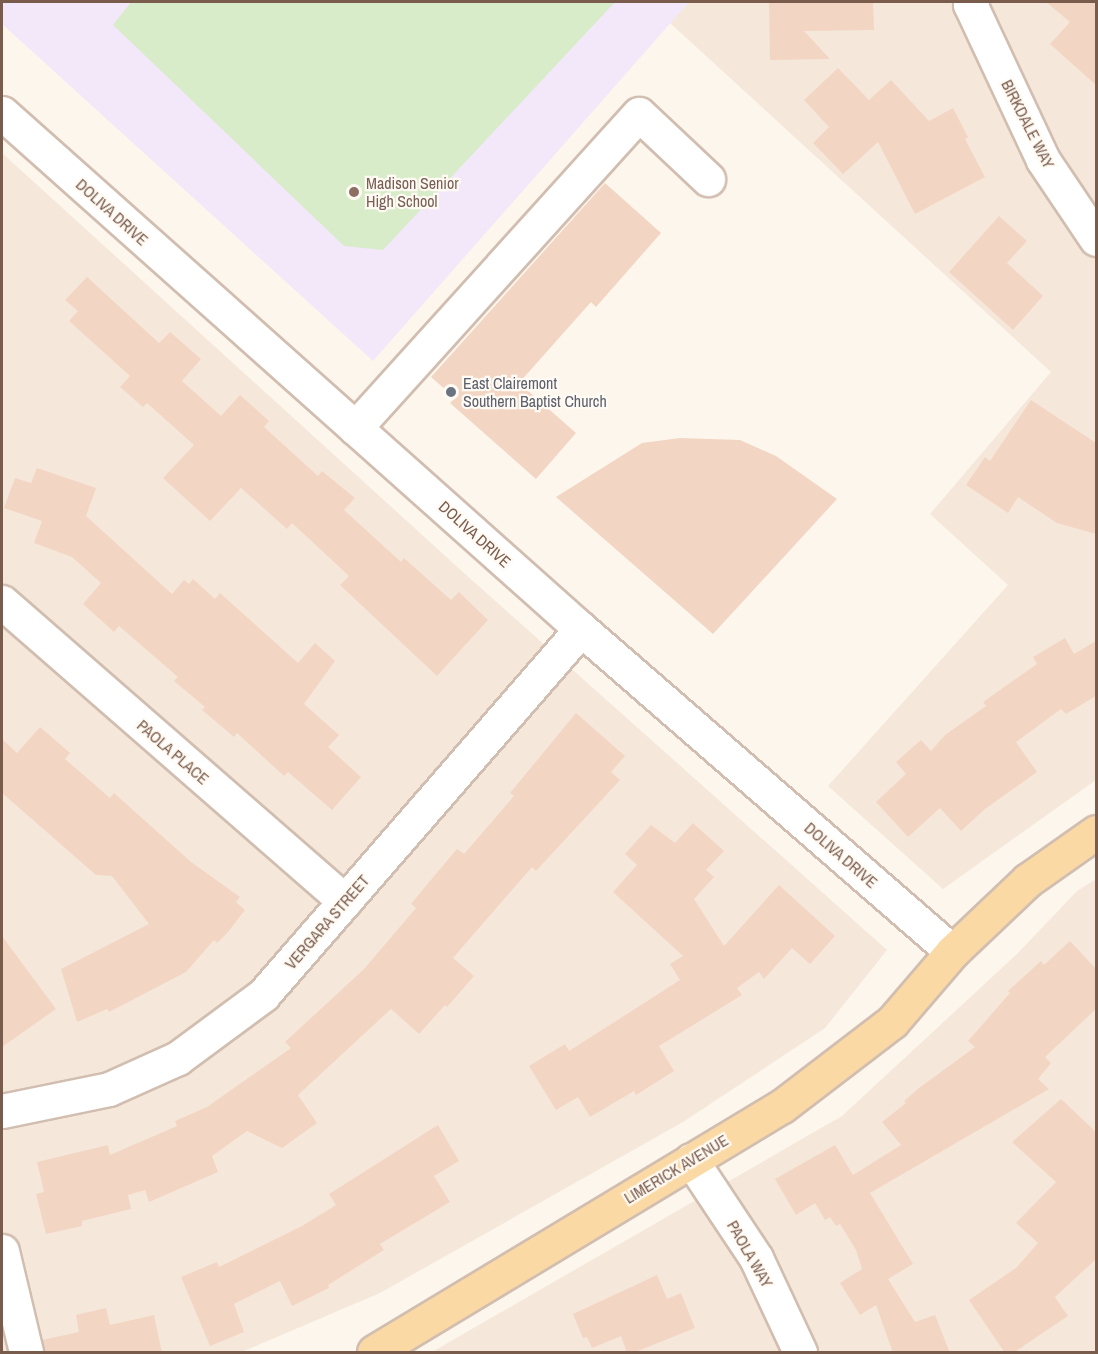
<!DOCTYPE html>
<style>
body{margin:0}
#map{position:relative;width:1098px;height:1354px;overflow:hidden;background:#fdf6ec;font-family:"Archivo Narrow",sans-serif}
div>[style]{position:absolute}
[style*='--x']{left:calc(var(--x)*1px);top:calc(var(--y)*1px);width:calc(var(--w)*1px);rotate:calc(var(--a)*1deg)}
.residential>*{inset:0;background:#f5e8da}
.education>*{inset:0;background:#f3e8fa}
.green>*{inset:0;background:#d8ecc9}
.building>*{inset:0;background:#f3d5c3}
.roads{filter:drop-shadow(2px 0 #d1beb0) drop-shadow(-2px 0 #d1beb0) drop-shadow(0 2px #d1beb0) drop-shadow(0 -2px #d1beb0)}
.minor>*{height:33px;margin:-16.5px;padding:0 16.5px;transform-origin:16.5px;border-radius:16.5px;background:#fff}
.major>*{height:33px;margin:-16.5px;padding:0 16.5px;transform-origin:16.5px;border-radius:16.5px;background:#fbd9a5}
.dots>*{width:16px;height:16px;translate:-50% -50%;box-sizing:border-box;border:3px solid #fffaf3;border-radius:50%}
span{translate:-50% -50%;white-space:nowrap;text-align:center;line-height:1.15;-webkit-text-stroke:4.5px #fffaf3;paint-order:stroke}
.street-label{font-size:16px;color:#7a5c4d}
.education-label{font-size:16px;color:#785e54}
.left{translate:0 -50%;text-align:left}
.worship-label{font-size:16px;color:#5b616d}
.frame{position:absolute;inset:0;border:3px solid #7a5c4d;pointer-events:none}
</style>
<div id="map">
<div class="residential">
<i style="clip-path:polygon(689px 2px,1096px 2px,1096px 780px,943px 889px,828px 786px,1008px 585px,930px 514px,1051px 372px,670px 23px)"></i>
<i style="clip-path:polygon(2px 153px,464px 573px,887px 950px,825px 1028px,683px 1122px,380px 1293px,242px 1352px,2px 1352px)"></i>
<i style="clip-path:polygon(1096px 879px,1096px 1352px,432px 1352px,842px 1116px,1018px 953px,1077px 891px)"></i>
</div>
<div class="education">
<i style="clip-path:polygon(2px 2px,689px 2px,373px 361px,2px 24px)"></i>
</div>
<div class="green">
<i style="clip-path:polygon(131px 2px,615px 2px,383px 250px,344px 246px,113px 25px)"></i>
</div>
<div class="building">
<i style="clip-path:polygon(769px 2px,873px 2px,874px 30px,804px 31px,830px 59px,770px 60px)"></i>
<i style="clip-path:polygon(1046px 2px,1096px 2px,1096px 85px,1050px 44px,1070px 22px)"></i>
<i style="clip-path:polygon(838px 68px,869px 100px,891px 80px,929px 121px,953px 108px,968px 137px,965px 139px,985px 177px,915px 214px,878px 142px,843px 174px,813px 143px,829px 127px,804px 100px)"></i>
<i style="clip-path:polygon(605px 183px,661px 233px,596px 307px,591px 302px,519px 383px,576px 433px,536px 479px,450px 403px,455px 398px,431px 377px)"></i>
<i style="clip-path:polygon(999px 216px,1027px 241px,1007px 263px,1043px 296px,1013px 330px,949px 272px)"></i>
<i style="clip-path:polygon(87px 277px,159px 343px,170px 332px,201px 359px,182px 381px,221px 416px,240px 395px,269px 421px,264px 427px,318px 476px,322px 471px,355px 498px,344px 510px,401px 562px,404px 558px,451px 600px,459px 592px,488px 620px,437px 676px,340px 585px,349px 576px,292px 523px,287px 529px,241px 488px,210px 521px,163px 478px,194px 445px,147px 403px,143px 407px,120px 387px,130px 376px,69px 321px,78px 311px,65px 300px)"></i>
<i style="clip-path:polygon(1031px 400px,1096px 443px,1096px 534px,1057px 523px,1018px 497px,1008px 513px,966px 485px,985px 457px,990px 461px)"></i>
<i style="clip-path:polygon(680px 438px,740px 440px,776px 456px,837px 499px,713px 634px,556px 497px,642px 443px)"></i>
<i style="clip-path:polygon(37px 468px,96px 488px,86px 516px,172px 594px,184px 580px,189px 584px,193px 579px,215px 599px,220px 593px,298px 663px,315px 643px,335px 661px,304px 704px,339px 735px,328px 747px,361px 777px,332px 810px,288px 772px,284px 776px,237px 733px,234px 737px,202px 710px,205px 707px,174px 681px,178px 677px,119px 626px,114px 632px,83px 604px,101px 583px,72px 557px,34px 543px,42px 521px,4px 508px,15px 478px,31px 483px)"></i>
<i style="clip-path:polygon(1065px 638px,1074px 654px,1096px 641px,1096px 696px,1066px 714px,1061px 709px,1016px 742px,1037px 772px,985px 809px,961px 831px,940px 808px,908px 837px,876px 802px,906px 774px,896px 762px,921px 740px,931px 751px,945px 735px,986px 706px,983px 702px,1037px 664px,1033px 657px)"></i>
<i style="clip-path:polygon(576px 713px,625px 756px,611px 772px,620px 780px,536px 871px,532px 867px,453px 958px,474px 976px,447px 1007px,445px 1005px,419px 1034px,391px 1009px,298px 1095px,317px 1123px,282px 1148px,247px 1131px,212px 1156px,218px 1172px,149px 1202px,145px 1190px,128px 1195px,131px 1209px,82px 1221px,82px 1226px,46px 1234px,36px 1194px,44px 1192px,37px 1162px,108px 1145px,110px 1155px,177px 1126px,175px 1121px,207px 1107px,291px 1048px,285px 1042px,364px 969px,416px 908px,411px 904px,430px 881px,457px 849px,464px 854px,514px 796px,510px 793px)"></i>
<i style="clip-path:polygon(40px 727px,70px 753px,65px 759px,110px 798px,114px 793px,191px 862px,240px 897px,236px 902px,245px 910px,228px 932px,217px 943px,214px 940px,186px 972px,109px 1012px,107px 1009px,77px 1022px,61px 969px,149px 924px,112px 876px,96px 875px,2px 793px,2px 739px,17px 753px)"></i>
<i style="clip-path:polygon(693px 823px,724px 851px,706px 870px,714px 877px,694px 899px,724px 946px,779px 885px,835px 936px,810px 964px,792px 948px,764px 979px,759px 972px,737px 988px,742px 995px,659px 1046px,674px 1071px,636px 1095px,634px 1091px,590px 1117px,578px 1097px,556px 1110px,529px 1066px,565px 1044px,569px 1051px,680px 980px,670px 964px,683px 956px,613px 892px,637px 865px,625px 854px,651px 825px,675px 843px)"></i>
<i style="clip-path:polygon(2px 936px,56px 1009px,2px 1047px)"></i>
<i style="clip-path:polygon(1070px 941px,1096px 969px,1096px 1009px,1045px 1057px,1051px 1063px,1038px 1079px,1049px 1089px,870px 1193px,913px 1264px,888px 1279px,915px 1322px,935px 1315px,950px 1353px,893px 1353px,876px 1305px,860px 1315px,840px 1283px,862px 1269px,856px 1250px,840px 1224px,836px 1226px,830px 1217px,825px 1220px,815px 1203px,796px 1215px,775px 1179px,835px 1145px,853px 1175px,901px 1145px,882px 1122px,906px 1103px,904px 1101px,919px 1088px,975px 1047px,968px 1041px,1010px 993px,1008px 991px,1041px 961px,1044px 965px)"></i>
<i style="clip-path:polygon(1061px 1099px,1096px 1132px,1096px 1259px,1055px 1297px,1068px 1316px,1013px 1353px,1005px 1353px,969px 1300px,1016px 1268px,1038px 1243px,1016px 1223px,1056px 1182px,1012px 1142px)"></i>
<i style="clip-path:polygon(438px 1125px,459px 1161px,434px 1176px,450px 1202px,380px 1244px,384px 1250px,328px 1285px,329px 1288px,292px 1306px,280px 1281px,234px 1304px,244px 1332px,210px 1346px,181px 1277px,217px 1262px,219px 1267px,302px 1226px,336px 1205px,329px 1194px)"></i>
<i style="clip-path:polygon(657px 1275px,667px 1299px,681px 1293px,695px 1328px,633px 1353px,627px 1353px,621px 1336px,592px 1348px,587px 1337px,583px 1338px,573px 1314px)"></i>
<i style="clip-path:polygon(106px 1308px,110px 1325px,154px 1315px,162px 1353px,44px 1353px,42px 1340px,79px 1332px,76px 1315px)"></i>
</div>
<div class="roads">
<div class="minor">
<i style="--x:972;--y:2;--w:3;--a:135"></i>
<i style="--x:970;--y:4;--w:172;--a:64.9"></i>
<i style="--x:1043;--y:160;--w:95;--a:56.1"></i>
<i style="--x:2;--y:113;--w:776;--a:41.71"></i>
<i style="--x:581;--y:629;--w:492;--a:41"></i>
<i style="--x:355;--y:428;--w:423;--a:-47.9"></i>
<i style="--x:639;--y:114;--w:95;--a:43.3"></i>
<i style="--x:2;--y:602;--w:455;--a:41.1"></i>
<i style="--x:2;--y:1111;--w:109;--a:-11.6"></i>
<i style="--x:109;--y:1089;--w:76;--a:-24.2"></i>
<i style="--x:178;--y:1058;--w:106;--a:-36.5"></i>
<i style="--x:263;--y:995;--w:485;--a:-49"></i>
<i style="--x:691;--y:1160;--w:118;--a:56.4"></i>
<i style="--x:756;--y:1258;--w:104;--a:64.9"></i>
<i style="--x:2;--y:1251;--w:104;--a:76.6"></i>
</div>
<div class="major">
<i style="--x:374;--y:1352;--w:476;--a:-31.1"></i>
<i style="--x:782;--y:1106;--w:138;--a:-37.4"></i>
<i style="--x:892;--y:1022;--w:92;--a:-49.4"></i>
<i style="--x:952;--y:952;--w:105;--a:-43.5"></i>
<i style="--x:1028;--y:880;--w:83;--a:-35.2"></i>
</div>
</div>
<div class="dots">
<i style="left:354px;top:192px;background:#8d6e63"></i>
<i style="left:451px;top:392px;background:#6b7280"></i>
</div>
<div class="street-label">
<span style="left:1028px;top:124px;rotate:63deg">BIRKDALE WAY</span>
<span style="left:112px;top:212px;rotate:42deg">DOLIVA DRIVE</span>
<span style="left:475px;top:534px;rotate:42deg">DOLIVA DRIVE</span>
<span style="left:173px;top:752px;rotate:41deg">PAOLA PLACE</span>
<span style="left:841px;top:855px;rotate:41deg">DOLIVA DRIVE</span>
<span style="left:327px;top:922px;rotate:-49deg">VERGARA STREET</span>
<span style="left:676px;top:1169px;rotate:-31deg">LIMERICK AVENUE</span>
<span style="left:750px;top:1254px;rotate:60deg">PAOLA WAY</span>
</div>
<div class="education-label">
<span class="left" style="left:366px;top:192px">Madison Senior<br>High School</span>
</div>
<div class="worship-label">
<span class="left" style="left:463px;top:392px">East Clairemont<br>Southern Baptist Church</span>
</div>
<div class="frame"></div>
</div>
